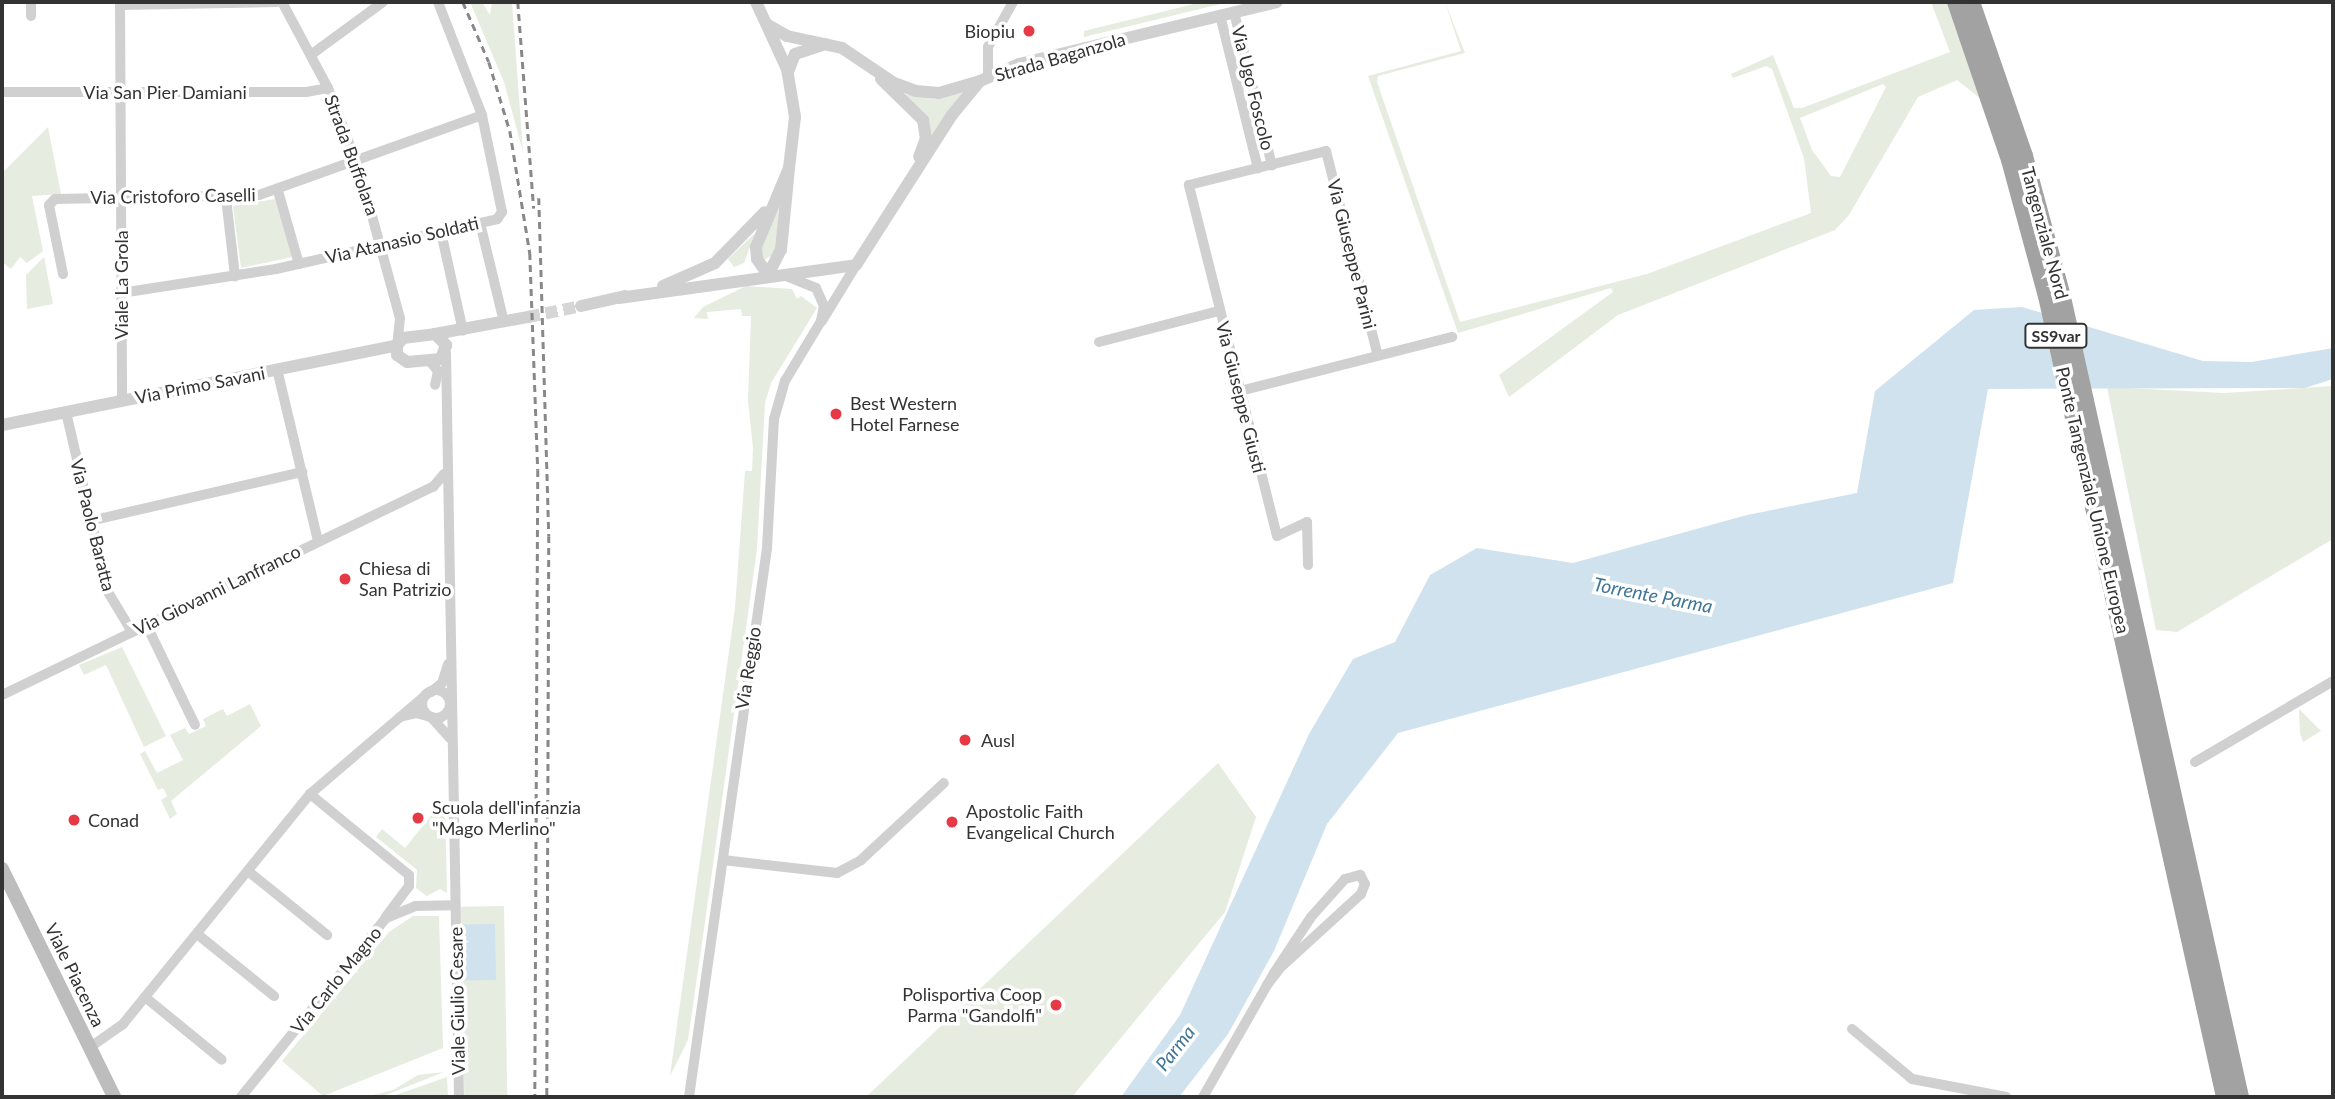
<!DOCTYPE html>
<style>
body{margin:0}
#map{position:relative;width:2335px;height:1099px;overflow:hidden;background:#fff;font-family:Lato,sans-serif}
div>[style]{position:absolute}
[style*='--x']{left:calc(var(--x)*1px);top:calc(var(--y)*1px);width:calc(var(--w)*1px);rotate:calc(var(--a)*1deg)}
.green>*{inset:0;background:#e6ecdf;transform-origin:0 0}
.water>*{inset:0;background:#cfe2ee;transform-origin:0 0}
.tertiary-tunnel>*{height:12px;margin-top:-6px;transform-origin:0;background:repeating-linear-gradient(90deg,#d6d6d6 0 12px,transparent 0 18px)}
.minor>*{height:10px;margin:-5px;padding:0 5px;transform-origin:5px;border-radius:5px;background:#d0d0d0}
.minor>.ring{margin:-5px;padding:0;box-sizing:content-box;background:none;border:10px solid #d0d0d0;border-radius:50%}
.tertiary>*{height:12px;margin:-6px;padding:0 6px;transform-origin:6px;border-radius:6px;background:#d0d0d0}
.secondary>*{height:14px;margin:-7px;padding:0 7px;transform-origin:7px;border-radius:7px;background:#bdbdbd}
.trunk>*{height:18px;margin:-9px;padding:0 9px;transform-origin:9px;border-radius:9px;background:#a2a2a2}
.rail>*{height:2.5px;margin-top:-1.25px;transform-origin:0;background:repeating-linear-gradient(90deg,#888 0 7px,transparent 0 12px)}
.dots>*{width:19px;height:19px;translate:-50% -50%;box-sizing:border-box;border:4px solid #fff;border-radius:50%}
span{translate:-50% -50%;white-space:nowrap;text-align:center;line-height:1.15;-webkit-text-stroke:7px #fff;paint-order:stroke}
.shield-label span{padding:2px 5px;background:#fff;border:2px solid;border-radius:5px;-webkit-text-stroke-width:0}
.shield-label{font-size:16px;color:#333;font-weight:700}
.poi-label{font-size:18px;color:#333}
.right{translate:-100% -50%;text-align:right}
.left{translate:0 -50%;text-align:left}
.street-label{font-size:18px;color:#333}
.water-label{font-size:19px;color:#3f7597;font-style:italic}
.frame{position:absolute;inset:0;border:4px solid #333;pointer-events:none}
</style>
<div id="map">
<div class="green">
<i style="clip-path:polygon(470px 2px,482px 2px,490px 15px,492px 2px,512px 2px,523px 152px,504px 82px)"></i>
<i style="clip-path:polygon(1202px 2px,1229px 2px,1084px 37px,1084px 31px)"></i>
<i style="clip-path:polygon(evenodd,1445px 2px,1465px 53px,1378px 76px,1377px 82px,1460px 322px,1647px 274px,1811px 213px,1804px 158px,1772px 69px,1766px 66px,1733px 78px,1731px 74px,1773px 55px,1794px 108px,1802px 108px,1950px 52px,1931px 2px,1946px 2px,1981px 99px,1957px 80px,1918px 97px,1849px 215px,1835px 230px,1618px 315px,1509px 397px,1499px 375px,1613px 292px,1611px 288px,1458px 333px,1368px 76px,1461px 51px,1445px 2px,1883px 84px,1886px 87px,1840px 177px,1831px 176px,1812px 150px,1800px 118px,1883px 84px)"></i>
<i style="clip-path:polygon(965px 92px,930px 140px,921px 110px,903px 94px,935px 99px)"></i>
<i style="clip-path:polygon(48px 127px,61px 194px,32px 196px,43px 251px,27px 263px,20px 257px,11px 269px,2px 262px,2px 173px)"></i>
<i style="clip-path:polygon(275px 199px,292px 257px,241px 268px,233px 206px)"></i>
<i style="clip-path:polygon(779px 204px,776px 253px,764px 260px,760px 253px)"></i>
<i style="clip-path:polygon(755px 233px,744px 263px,734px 267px,728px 259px)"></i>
<i style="clip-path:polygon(44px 257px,53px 304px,27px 309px,26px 275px)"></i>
<i style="clip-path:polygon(746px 286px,792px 289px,797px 299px,801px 296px,817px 308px,771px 383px,765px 403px,757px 549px,705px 922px,688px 1040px,670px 1076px,735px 608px,745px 471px,752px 471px,753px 448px,748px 401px,751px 316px,742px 316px,741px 309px,707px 312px,708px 319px,694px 318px,703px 307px)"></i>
<i style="clip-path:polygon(2333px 386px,2333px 539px,2177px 632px,2156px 630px,2107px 387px,2224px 393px)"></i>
<i style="clip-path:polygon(122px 647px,166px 736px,144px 747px,106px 665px,84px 675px,79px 665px)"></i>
<i style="clip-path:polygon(250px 704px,261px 726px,171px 801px,177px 814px,170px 819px,161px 800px,167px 796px,163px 788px,158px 790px,140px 754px,145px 751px,157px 773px,183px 760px,170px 735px,185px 728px,189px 734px,206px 726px,203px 719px,223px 709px,227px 716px)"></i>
<i style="clip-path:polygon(2299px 709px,2321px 731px,2303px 742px,2300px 733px)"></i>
<i style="clip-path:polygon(1218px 763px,1256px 817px,1225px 912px,1072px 1097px,866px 1097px)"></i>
<i style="clip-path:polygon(438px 807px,445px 807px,447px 893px,440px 889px,427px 896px,416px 888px,417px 870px,376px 837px,382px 829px,405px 848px)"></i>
<i style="left:504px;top:906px;width:191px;height:43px;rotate:89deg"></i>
<i style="clip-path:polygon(413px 916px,439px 916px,443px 1048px,323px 1096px,282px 1061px,389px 932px)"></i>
<i style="clip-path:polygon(444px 1072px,381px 1097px,365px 1097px,393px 1090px,418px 1075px)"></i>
<i style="clip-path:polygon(447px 1077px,448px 1097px,390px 1097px)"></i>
</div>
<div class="water">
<i style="clip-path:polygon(2022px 307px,2203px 361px,2252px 362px,2333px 348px,2333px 379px,2305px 388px,1988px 389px,1953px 583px,1398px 733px,1327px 824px,1274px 951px,1228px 1034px,1179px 1097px,1121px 1097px,1180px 1015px,1309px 734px,1353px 659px,1395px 642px,1430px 575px,1477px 548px,1573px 563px,1747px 515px,1857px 493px,1875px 391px,1974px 310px)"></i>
<i style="left:495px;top:924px;width:56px;height:32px;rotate:89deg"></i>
</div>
<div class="tertiary-tunnel">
<i style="--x:528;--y:317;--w:54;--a:-11.7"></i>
</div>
<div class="minor">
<i style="--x:31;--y:2;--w:14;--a:90"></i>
<i style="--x:120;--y:2;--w:399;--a:89.7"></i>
<i style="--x:282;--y:2;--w:98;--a:61.9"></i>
<i style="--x:328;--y:88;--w:90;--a:69.1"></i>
<i style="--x:360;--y:172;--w:151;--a:74.7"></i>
<i style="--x:400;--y:318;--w:27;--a:96"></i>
<i style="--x:120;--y:5;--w:156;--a:-1.1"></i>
<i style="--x:1234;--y:12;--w:158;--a:76.1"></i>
<i style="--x:1220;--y:15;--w:158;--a:76.1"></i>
<i style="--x:312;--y:54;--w:88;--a:-36.2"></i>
<i style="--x:988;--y:77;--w:30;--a:-90"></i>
<i style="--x:988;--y:47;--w:51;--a:-60.9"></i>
<i style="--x:2;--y:92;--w:304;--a:0"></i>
<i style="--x:306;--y:92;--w:22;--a:-10"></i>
<i style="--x:278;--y:191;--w:76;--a:74"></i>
<i style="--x:226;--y:198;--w:79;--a:83.4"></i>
<i style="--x:480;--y:223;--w:102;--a:76.4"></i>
<i style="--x:441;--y:232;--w:101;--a:77.5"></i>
<i style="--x:63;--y:274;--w:70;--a:-101.5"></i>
<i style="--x:49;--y:205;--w:8;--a:-45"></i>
<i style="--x:55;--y:199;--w:204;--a:-1.1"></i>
<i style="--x:259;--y:195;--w:237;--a:-19.7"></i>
<i style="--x:121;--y:293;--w:157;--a:-8.8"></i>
<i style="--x:276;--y:269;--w:227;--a:-12.7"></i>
<i style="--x:497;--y:219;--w:9;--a:-54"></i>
<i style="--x:502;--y:212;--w:99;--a:-101.7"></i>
<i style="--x:482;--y:115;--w:121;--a:-111.3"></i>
<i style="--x:822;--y:321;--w:66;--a:-58.7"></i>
<i style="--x:1099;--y:342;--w:124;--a:-14.5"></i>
<i style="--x:446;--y:353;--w:744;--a:89"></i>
<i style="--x:429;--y:360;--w:14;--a:51"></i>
<i style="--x:438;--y:371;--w:14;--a:102"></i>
<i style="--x:277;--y:369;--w:177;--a:76.6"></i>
<i style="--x:1240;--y:391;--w:219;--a:-14.3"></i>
<i style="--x:66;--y:412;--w:185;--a:76.9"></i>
<i style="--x:108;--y:592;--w:47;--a:59"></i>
<i style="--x:90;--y:521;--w:218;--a:-13"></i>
<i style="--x:1308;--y:565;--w:43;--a:-91.3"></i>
<i style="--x:1307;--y:522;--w:33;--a:155"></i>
<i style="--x:1277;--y:536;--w:362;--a:-104.1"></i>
<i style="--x:1189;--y:185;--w:141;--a:-13.9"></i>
<i style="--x:1326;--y:151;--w:211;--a:75.8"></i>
<i style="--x:146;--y:624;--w:112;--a:64.1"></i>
<i class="ring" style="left:422px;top:690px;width:18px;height:18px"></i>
<i style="--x:431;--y:692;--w:14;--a:-39"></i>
<i style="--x:442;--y:683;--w:20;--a:-72"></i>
<i style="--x:2;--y:695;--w:479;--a:-25.8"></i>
<i style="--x:433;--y:487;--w:17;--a:-50"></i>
<i style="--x:400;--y:717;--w:16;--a:-14"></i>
<i style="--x:416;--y:713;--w:16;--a:15"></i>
<i style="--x:431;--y:717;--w:28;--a:48"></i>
<i style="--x:2195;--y:762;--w:160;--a:-30.4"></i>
<i style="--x:310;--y:794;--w:128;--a:39.3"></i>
<i style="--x:409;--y:875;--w:11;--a:90"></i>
<i style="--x:409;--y:886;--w:39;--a:127"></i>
<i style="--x:723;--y:860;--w:115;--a:6.5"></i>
<i style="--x:837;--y:873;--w:27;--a:-28"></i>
<i style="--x:861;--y:860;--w:113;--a:-42.9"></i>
<i style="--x:248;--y:871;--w:102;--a:39"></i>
<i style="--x:197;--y:934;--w:99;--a:38.8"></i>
<i style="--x:145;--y:997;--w:99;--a:39.3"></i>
<i style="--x:1852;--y:1029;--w:78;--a:39.8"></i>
<i style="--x:1912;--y:1079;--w:96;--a:10.8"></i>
<i style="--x:89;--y:1048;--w:42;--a:-35.2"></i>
<i style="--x:123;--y:1024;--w:296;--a:-50.9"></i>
<i style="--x:310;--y:794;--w:154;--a:-40.5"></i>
<i style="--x:241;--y:1097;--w:230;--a:-51"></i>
<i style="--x:386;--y:918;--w:31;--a:-22"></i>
<i style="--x:415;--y:906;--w:39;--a:-1"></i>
<i style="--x:689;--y:1097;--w:555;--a:-81.91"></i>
<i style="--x:767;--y:548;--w:129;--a:-86.9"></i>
<i style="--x:774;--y:419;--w:40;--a:-74"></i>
<i style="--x:785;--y:381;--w:70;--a:-59"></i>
<i style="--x:821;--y:321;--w:15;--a:-79"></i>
<i style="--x:824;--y:306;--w:20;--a:-114"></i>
<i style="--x:816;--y:288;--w:32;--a:-158"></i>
<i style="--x:1203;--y:1097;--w:143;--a:-60.2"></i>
<i style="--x:1274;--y:973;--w:67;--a:-56.5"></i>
<i style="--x:1311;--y:917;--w:51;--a:-48.2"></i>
<i style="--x:1345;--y:879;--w:16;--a:-15"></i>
<i style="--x:1360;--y:875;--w:10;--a:61"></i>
<i style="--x:1365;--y:884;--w:11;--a:112"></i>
<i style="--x:1361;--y:894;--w:108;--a:137.6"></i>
<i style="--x:1281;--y:967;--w:23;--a:128"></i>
</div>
<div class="tertiary">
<i style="--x:756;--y:2;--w:74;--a:65.2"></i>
<i style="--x:787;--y:69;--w:49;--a:80.5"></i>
<i style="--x:795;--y:117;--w:51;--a:96.7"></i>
<i style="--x:789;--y:168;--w:86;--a:112.7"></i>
<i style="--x:756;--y:247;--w:12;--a:85"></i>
<i style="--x:757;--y:259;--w:19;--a:55"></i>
<i style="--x:768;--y:25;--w:22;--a:30"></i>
<i style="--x:787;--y:36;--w:56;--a:12.3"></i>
<i style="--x:842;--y:48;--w:63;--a:33.9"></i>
<i style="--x:894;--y:83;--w:23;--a:20"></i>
<i style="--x:916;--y:91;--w:23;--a:5"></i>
<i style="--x:939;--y:93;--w:43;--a:-16.3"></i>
<i style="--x:788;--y:72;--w:19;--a:-69"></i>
<i style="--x:795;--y:54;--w:32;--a:-18"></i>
<i style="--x:881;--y:79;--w:59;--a:44.3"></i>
<i style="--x:923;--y:120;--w:18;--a:81"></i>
<i style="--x:926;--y:138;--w:20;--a:110"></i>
<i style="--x:768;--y:275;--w:28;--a:-63"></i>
<i style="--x:781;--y:250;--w:82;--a:-84.4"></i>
<i style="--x:663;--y:286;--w:57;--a:-23.9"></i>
<i style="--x:715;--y:263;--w:71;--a:-45.6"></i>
<i style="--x:619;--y:298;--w:239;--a:-7.9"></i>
<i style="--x:856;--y:265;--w:178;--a:-57.4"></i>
<i style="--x:952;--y:115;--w:44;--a:-50.5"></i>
<i style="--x:980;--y:81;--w:43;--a:-23.6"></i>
<i style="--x:1019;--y:64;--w:265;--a:-13.5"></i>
<i style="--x:581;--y:306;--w:45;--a:-12.8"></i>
<i style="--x:435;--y:334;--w:16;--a:45"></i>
<i style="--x:446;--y:345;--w:15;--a:110"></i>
<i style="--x:441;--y:359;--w:34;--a:175"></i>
<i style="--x:407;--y:362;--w:12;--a:-145"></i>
<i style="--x:397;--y:355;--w:10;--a:-90"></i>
<i style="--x:397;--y:345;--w:9;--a:-49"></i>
<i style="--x:403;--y:338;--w:32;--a:-7"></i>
<i style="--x:435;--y:334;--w:95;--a:-10.4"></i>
<i style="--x:2;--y:425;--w:403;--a:-11.4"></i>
</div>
<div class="secondary">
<i style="--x:2;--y:869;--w:254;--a:63.8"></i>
</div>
<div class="trunk">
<i style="--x:1956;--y:2;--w:167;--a:71.1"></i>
<i style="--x:2010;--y:160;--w:141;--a:74.8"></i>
<i style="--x:2047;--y:296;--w:821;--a:77.47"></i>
<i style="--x:1971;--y:2;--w:163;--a:71"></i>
<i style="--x:2024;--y:156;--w:142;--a:74.9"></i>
<i style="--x:2061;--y:293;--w:824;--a:77.45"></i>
</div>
<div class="rail">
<i style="--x:463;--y:2;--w:65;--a:66.6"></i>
<i style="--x:489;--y:62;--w:72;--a:73.1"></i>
<i style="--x:510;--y:131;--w:124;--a:80.7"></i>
<i style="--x:530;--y:253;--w:217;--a:87.9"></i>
<i style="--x:538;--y:470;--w:627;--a:90.27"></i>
<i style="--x:518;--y:2;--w:207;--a:85.6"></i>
<i style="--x:539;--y:198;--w:338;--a:88.3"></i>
<i style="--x:549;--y:536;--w:561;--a:90.2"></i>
</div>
<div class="dots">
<i style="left:1029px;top:31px;background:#e63946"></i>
<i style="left:836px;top:414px;background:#e63946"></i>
<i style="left:345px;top:579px;background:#e63946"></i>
<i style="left:965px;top:740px;background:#e63946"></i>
<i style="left:418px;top:818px;background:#e63946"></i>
<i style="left:74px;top:820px;background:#e63946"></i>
<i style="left:952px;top:822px;background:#e63946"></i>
<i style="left:1056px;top:1005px;background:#e63946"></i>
</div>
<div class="shield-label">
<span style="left:2056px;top:336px">SS9var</span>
</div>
<div class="poi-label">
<span class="right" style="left:1015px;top:31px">Biopiu</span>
<span class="left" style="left:850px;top:414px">Best Western<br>Hotel Farnese</span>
<span class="left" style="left:359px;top:579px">Chiesa di<br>San Patrizio</span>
<span class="left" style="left:981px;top:740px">Ausl</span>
<span class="left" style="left:432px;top:818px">Scuola dell'infanzia<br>"Mago Merlino"</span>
<span class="left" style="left:966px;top:822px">Apostolic Faith<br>Evangelical Church</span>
<span class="left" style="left:88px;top:820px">Conad</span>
<span class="right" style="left:1042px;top:1005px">Polisportiva Coop<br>Parma "Gandolfi"</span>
</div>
<div class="street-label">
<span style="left:1060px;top:57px;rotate:-16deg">Strada Baganzola</span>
<span style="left:1253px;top:88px;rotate:76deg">Via Ugo Foscolo</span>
<span style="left:165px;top:92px">Via San Pier Damiani</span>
<span style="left:352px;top:155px;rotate:70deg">Strada Buffolara</span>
<span style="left:173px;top:196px;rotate:-1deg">Via Cristoforo Caselli</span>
<span style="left:2045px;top:233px;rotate:75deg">Tangenziale Nord</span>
<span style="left:402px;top:240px;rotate:-13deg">Via Atanasio Soldati</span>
<span style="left:1352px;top:254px;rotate:76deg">Via Giuseppe Parini</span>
<span style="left:121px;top:285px;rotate:-90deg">Viale La Grola</span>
<span style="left:200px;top:385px;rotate:-11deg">Via Primo Savani</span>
<span style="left:1241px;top:397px;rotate:76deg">Via Giuseppe Giusti</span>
<span style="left:2093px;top:500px;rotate:77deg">Ponte Tangenziale Unione Europea</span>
<span style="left:93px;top:525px;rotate:76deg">Via Paolo Baratta</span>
<span style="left:217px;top:590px;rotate:-26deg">Via Giovanni Lanfranco</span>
<span style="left:748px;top:668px;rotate:-81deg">Via Reggio</span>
<span style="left:75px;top:975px;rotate:64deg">Viale Piacenza</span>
<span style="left:336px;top:980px;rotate:-51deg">Via Carlo Magno</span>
<span style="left:457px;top:1001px;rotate:-91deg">Viale Giulio Cesare</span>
</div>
<div class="water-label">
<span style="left:1653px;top:595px;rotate:11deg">Torrente Parma</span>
<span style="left:1175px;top:1048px;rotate:-52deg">Parma</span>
</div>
<div class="frame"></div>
</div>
